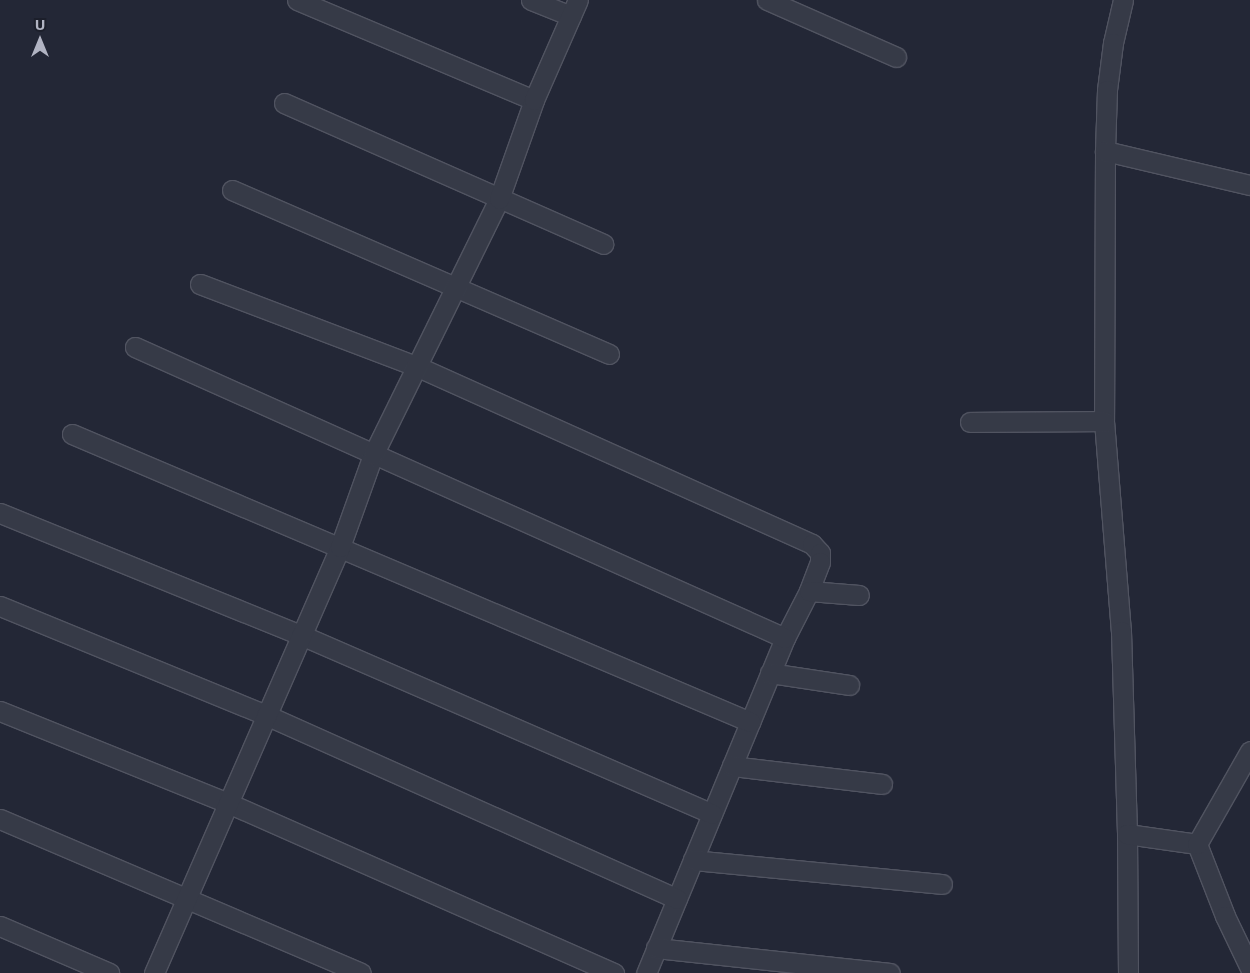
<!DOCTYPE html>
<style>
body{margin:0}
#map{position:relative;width:1250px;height:973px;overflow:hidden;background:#232736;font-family:Commissioner,sans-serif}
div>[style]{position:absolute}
.roads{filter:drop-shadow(1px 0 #515461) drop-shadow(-1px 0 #515461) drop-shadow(0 1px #515461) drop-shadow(0 -1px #515461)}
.minor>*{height:19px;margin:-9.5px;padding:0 9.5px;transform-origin:9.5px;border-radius:9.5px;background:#363a47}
span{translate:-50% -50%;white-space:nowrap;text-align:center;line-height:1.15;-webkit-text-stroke:5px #1c1f2b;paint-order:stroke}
.north{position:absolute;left:15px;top:15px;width:50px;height:50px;-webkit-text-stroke:4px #1c1f2b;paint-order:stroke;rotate:0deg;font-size:14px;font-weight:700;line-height:20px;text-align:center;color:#b1b4c3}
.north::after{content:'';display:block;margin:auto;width:18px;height:22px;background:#b1b4c3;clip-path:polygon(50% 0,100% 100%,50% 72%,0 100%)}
</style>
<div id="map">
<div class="roads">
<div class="minor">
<div style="left:297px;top:0;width:257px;rotate:22.9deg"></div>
<div style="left:531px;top:0;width:43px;rotate:21.8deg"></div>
<div style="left:767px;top:0;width:141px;rotate:23.8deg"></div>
<div style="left:1123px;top:0;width:44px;rotate:103.1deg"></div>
<div style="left:1113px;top:43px;width:47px;rotate:97.3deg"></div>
<div style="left:1107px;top:90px;width:61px;rotate:91.9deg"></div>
<div style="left:1105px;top:151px;width:270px;rotate:90.2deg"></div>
<div style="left:1104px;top:421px;width:211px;rotate:85.4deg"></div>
<div style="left:1121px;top:631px;width:203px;rotate:88.3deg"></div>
<div style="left:1127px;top:834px;width:139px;rotate:89.6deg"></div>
<div style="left:284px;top:103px;width:349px;rotate:23.8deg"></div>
<div style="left:1105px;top:151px;width:149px;rotate:13.2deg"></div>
<div style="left:232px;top:190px;width:411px;rotate:23.5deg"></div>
<div style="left:200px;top:284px;width:231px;rotate:20.8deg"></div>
<div style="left:416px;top:366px;width:434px;rotate:24.2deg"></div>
<div style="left:812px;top:544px;width:12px;rotate:48deg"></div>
<div style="left:820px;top:553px;width:9px;rotate:90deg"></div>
<div style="left:820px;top:562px;width:31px;rotate:111deg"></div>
<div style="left:809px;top:591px;width:53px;rotate:117.1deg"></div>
<div style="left:785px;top:638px;width:363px;rotate:112.5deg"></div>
<div style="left:135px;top:347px;width:712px;rotate:24.12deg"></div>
<div style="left:970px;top:422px;width:134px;rotate:-0.4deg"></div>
<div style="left:72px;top:434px;width:737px;rotate:23.01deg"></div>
<div style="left:0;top:513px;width:325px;rotate:22.1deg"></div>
<div style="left:301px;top:635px;width:448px;rotate:23.5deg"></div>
<div style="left:809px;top:591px;width:50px;rotate:4.6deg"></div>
<div style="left:0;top:606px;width:287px;rotate:22.3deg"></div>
<div style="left:266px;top:715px;width:450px;rotate:24.1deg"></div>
<div style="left:770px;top:673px;width:80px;rotate:8.6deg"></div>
<div style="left:0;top:711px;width:246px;rotate:22deg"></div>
<div style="left:228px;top:803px;width:422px;rotate:23.8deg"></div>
<div style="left:732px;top:766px;width:151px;rotate:6.8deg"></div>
<div style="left:0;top:819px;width:392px;rotate:23.1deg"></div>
<div style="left:1127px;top:834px;width:71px;rotate:8.1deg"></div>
<div style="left:1197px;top:844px;width:77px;rotate:68.7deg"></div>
<div style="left:1225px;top:916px;width:58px;rotate:64.3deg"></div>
<div style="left:1197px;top:844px;width:107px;rotate:-60.3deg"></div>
<div style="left:693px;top:860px;width:250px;rotate:5.5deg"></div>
<div style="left:0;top:926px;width:119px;rotate:23.3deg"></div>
<div style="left:656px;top:948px;width:235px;rotate:6.1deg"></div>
<div style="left:154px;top:973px;width:465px;rotate:-66.4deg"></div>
<div style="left:340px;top:547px;width:98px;rotate:-70.3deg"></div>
<div style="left:373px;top:455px;width:285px;rotate:-63.8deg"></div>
<div style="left:499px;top:199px;width:105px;rotate:-70.5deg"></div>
<div style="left:534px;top:100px;width:109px;rotate:-66.3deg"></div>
</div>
</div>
<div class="north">U</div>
</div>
